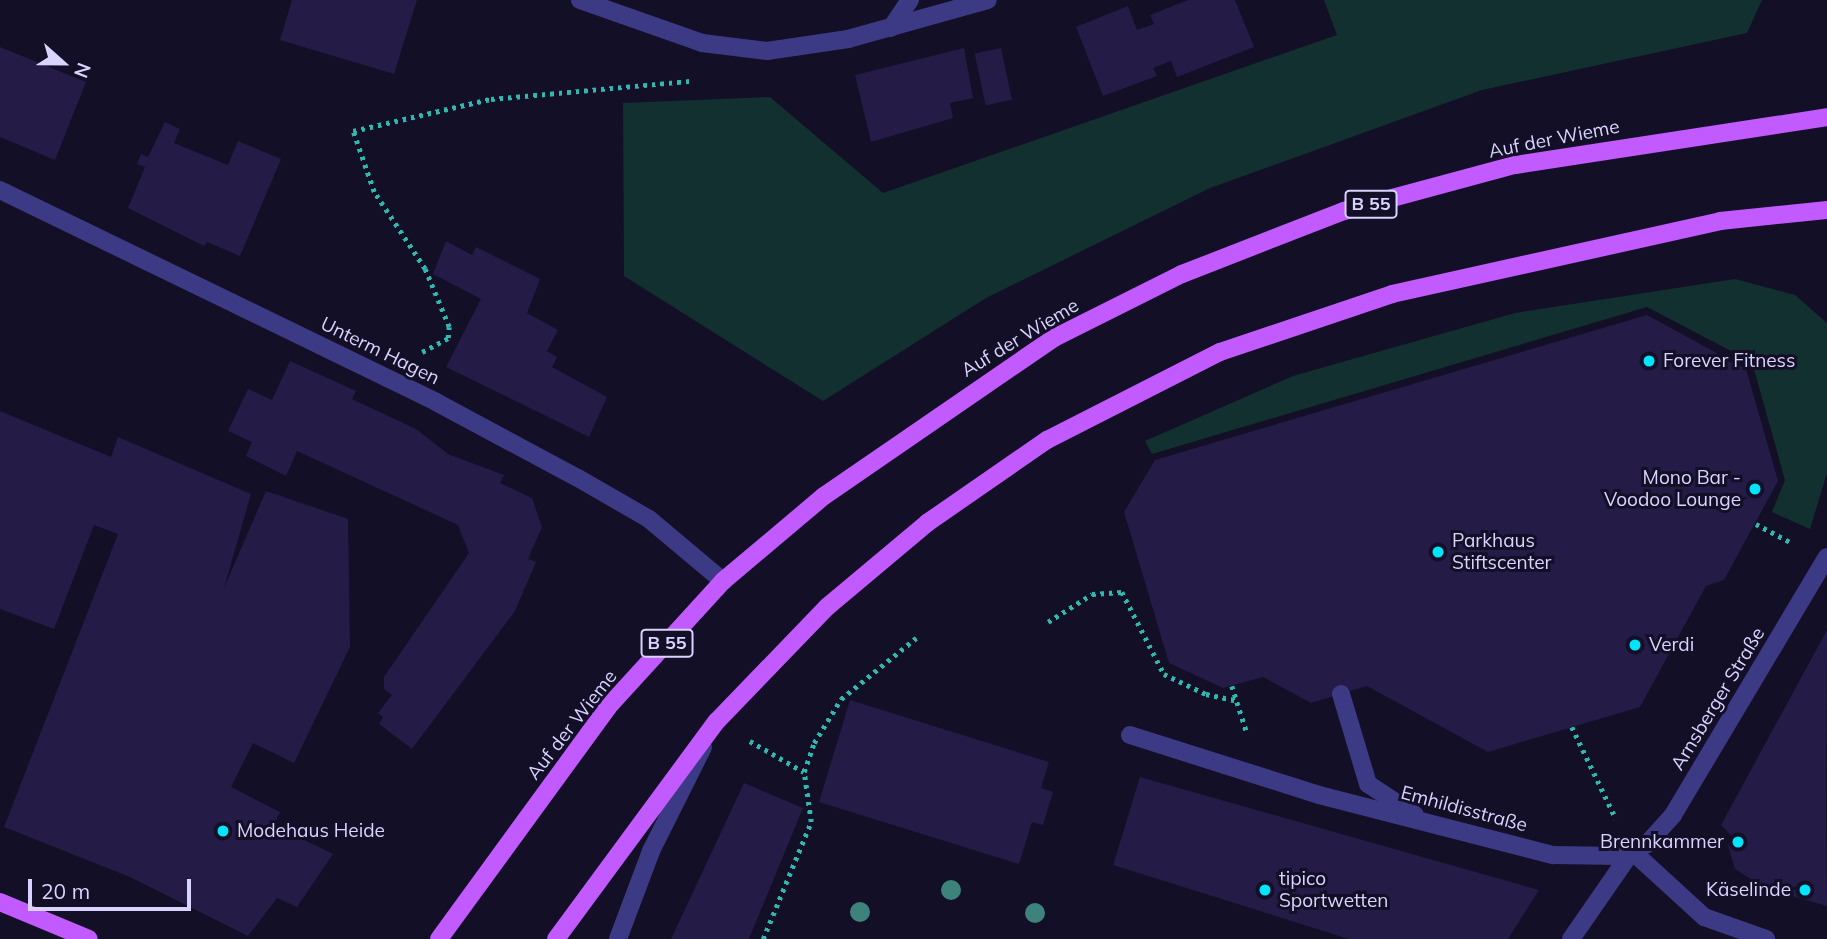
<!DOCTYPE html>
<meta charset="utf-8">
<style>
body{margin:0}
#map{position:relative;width:1827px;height:939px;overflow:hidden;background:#130f26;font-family:Mulish,sans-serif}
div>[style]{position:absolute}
.green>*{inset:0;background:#12302f}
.building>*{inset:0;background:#241b47;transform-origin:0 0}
.path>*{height:4.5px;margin-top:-2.25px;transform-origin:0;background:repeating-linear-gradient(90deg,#2fb8b0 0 3.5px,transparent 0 8.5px)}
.lane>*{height:18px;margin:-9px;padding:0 9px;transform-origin:9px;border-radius:9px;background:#3d3a85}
.street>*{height:18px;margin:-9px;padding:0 9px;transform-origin:9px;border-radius:9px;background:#3d3a85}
.primary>*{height:18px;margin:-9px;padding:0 9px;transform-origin:9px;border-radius:9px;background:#c25bff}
.trees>*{width:20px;height:20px;margin:-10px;border-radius:50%;background:#3d827b}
.dots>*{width:19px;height:19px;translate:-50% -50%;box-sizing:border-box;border:4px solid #130f26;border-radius:50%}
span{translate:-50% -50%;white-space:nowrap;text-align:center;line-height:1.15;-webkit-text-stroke:6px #130f26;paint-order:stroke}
.shield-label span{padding:2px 5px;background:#130f26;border:2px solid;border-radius:5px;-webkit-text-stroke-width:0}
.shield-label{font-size:18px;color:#d9d4ff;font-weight:700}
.street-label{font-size:19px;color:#d9d4ff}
.poi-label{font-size:19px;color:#d9d4ff}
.left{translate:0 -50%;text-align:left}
.right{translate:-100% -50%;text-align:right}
.north{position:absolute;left:28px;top:28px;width:70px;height:70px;-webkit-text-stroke:5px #130f26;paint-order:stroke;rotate:111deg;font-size:19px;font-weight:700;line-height:28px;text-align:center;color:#d9d4ff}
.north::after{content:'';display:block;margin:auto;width:24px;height:32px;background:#d9d4ff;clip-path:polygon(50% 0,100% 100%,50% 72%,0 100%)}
.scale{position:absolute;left:28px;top:879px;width:163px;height:32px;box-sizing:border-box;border:4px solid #d9d4ff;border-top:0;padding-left:9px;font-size:21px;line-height:24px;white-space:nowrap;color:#d9d4ff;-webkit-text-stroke:5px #130f26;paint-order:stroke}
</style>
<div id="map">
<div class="green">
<div style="clip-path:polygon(1324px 0,1762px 0,1747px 33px,1482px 90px,1210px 188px,986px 298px,823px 401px,624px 276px,623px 103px,770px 97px,883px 193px,1337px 35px)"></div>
<div style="clip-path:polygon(1735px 279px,1795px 295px,1827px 323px,1827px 473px,1810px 529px,1772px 512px,1785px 480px,1752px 362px,1647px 307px,1152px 454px,1145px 441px,1293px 376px,1515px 313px)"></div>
</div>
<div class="building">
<div style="clip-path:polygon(292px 0,417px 0,394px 74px,280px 40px)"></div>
<div style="clip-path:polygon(1188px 0,1235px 0,1254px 47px,1177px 77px,1171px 61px,1153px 68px,1157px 76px,1103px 96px,1076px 27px,1128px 6px,1137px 30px,1154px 24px,1150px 15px)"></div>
<div style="clip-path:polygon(0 47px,86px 82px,55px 160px,0 137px)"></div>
<div style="clip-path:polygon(964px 48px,973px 98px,950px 103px,953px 118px,871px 142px,855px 75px)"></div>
<div style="left:1001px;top:48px;width:53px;height:27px;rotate:78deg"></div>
<div style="clip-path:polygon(165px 122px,180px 129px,174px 143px,228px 165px,238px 141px,281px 159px,240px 256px,207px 242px,204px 246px,128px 208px,145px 167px,137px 164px,141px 154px,148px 157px)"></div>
<div style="clip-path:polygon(446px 241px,472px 255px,476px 247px,540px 279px,527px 313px,558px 330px,547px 351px,557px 357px,552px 367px,607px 397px,589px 437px,446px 367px,481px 299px,433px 274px)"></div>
<div style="clip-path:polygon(1647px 315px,1746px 369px,1778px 481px,1724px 580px,1706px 586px,1640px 707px,1488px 752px,1367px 686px,1311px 703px,1263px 677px,1223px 688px,1169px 663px,1124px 512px,1155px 460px)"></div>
<div style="clip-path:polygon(290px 361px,356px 391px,352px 399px,416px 429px,448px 454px,504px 475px,500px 483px,532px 498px,542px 527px,528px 559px,536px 562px,515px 611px,412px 749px,379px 724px,383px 717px,378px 713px,392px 695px,384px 689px,384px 677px,469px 553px,458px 525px,297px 451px,286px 476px,246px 456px,252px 442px,228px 431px,248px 389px,272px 400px)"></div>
<div style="clip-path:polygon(0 411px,111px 457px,118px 437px,251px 494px,224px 588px,266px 491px,348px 519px,350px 647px,294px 763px,253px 743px,231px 787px,280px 812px,274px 825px,333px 854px,297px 907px,277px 898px,248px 936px,130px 877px,4px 827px,118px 534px,94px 525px,54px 629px,0 609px)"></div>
<div style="clip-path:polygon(1827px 630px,1826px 816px,1827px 906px,1766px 889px,1735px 869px,1728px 845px,1732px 836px,1721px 825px)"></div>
<div style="clip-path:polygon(850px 700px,1049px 762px,1041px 788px,1053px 792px,1043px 825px,1032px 822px,1019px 864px,819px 802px)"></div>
<div style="clip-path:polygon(1140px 777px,1253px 809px,1539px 890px,1508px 939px,1349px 939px,1113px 865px)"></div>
<div style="clip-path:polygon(744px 783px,803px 808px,749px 939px,671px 939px)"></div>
</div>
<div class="path">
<div style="left:422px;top:352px;width:30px;rotate:-28deg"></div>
<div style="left:448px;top:338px;width:11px;rotate:-85deg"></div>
<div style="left:449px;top:327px;width:63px;rotate:-112.5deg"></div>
<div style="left:425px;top:269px;width:92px;rotate:-123.5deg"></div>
<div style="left:374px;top:192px;width:65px;rotate:-109deg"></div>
<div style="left:353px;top:131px;width:142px;rotate:-13.1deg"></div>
<div style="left:491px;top:99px;width:200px;rotate:-5.2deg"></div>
<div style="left:1756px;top:524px;width:41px;rotate:27.8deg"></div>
<div style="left:1048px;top:622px;width:52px;rotate:-32.5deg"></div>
<div style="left:1092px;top:594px;width:30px;rotate:-4deg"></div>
<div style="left:1122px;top:592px;width:92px;rotate:62.9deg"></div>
<div style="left:1164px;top:674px;width:47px;rotate:25.5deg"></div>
<div style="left:1206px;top:694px;width:30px;rotate:12deg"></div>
<div style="left:1232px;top:686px;width:49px;rotate:72.3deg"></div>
<div style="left:1572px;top:727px;width:102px;rotate:64.4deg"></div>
<div style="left:750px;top:741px;width:62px;rotate:29.9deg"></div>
<div style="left:763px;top:939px;width:126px;rotate:-67.7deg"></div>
<div style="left:811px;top:822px;width:50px;rotate:-98deg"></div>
<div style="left:804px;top:772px;width:31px;rotate:-71deg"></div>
<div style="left:814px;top:743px;width:52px;rotate:-58.5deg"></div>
<div style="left:841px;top:699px;width:97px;rotate:-39.1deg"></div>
</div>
<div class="lane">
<div style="left:1341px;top:694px;width:94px;rotate:73.3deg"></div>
<div style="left:1368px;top:784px;width:56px;rotate:33.4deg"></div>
<div style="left:618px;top:939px;width:94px;rotate:-69.4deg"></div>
<div style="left:651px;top:851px;width:116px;rotate:-63.4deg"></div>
</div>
<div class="street">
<div style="left:580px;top:0;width:129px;rotate:19.4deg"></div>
<div style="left:702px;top:43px;width:65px;rotate:7deg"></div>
<div style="left:767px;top:51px;width:82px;rotate:-8.4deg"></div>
<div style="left:848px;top:39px;width:145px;rotate:-15.6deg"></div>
<div style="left:891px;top:28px;width:34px;rotate:-56deg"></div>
<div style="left:0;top:190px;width:485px;rotate:25.9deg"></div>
<div style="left:436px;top:402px;width:161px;rotate:28.2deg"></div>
<div style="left:578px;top:478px;width:82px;rotate:30deg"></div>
<div style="left:649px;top:519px;width:97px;rotate:40deg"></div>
<div style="left:1130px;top:735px;width:198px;rotate:17.6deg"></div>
<div style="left:1319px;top:795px;width:242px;rotate:14.4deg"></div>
<div style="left:1553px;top:855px;width:67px;rotate:0.9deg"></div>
<div style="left:1620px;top:856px;width:30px;rotate:-24deg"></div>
<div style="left:1647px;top:844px;width:39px;rotate:-48deg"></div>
<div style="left:1673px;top:815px;width:300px;rotate:-59.2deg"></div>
<div style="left:1632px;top:851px;width:98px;rotate:42.5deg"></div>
<div style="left:1704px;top:917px;width:66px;rotate:19.5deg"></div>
<div style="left:1571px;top:939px;width:107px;rotate:-55.3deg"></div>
</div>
<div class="primary">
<div style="left:0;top:902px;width:96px;rotate:22.6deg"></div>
<div style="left:439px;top:939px;width:287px;rotate:-53.9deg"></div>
<div style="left:608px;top:707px;width:171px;rotate:-47.6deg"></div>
<div style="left:723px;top:581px;width:132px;rotate:-40.1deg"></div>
<div style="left:824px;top:496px;width:279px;rotate:-34.5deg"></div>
<div style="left:1054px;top:338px;width:143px;rotate:-26.6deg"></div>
<div style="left:1182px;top:274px;width:174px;rotate:-21.3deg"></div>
<div style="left:1344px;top:211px;width:177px;rotate:-15.1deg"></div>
<div style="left:1515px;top:165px;width:316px;rotate:-8.7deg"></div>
<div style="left:556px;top:939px;width:271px;rotate:-53.6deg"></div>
<div style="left:717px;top:721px;width:158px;rotate:-46deg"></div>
<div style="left:827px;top:607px;width:131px;rotate:-40deg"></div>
<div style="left:927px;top:523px;width:146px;rotate:-34.7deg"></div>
<div style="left:1047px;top:440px;width:194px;rotate:-27deg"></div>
<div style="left:1220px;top:352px;width:182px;rotate:-18.6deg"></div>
<div style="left:1392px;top:294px;width:336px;rotate:-12.5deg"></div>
<div style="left:1720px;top:221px;width:108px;rotate:-5.9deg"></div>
</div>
<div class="trees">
<div style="left:951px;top:890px"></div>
<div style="left:860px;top:912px"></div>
<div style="left:1035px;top:913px"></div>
</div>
<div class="dots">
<div style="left:1649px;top:361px;background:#00e5ff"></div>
<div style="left:1755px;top:489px;background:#00e5ff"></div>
<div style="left:1438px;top:552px;background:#00e5ff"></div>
<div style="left:1635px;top:645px;background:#00e5ff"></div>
<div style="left:223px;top:831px;background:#00e5ff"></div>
<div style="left:1738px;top:842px;background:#00e5ff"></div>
<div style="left:1265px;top:890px;background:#00e5ff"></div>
<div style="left:1805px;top:890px;background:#00e5ff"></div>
</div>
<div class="shield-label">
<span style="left:1371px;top:204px">B 55</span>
<span style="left:667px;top:643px">B 55</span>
</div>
<div class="street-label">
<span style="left:1554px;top:139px;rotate:-11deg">Auf der Wieme</span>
<span style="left:1020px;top:338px;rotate:-31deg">Auf der Wieme</span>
<span style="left:380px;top:351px;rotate:26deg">Unterm Hagen</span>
<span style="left:1718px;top:699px;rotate:-59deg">Arnsberger Straße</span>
<span style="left:572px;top:725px;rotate:-52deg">Auf der Wieme</span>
<span style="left:1464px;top:809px;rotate:15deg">Emhildisstraße</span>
</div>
<div class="poi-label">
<span class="left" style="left:1663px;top:361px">Forever Fitness</span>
<span class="right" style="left:1741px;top:489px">Mono Bar -<br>Voodoo Lounge</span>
<span class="left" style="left:1452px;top:552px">Parkhaus<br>Stiftscenter</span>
<span class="left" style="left:1649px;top:645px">Verdi</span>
<span class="left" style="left:237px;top:831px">Modehaus Heide</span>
<span class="right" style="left:1724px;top:842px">Brennkammer</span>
<span class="left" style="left:1279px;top:890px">tipico<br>Sportwetten</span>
<span class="right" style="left:1791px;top:890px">Käselinde</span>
</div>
<div class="north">N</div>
<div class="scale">20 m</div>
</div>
